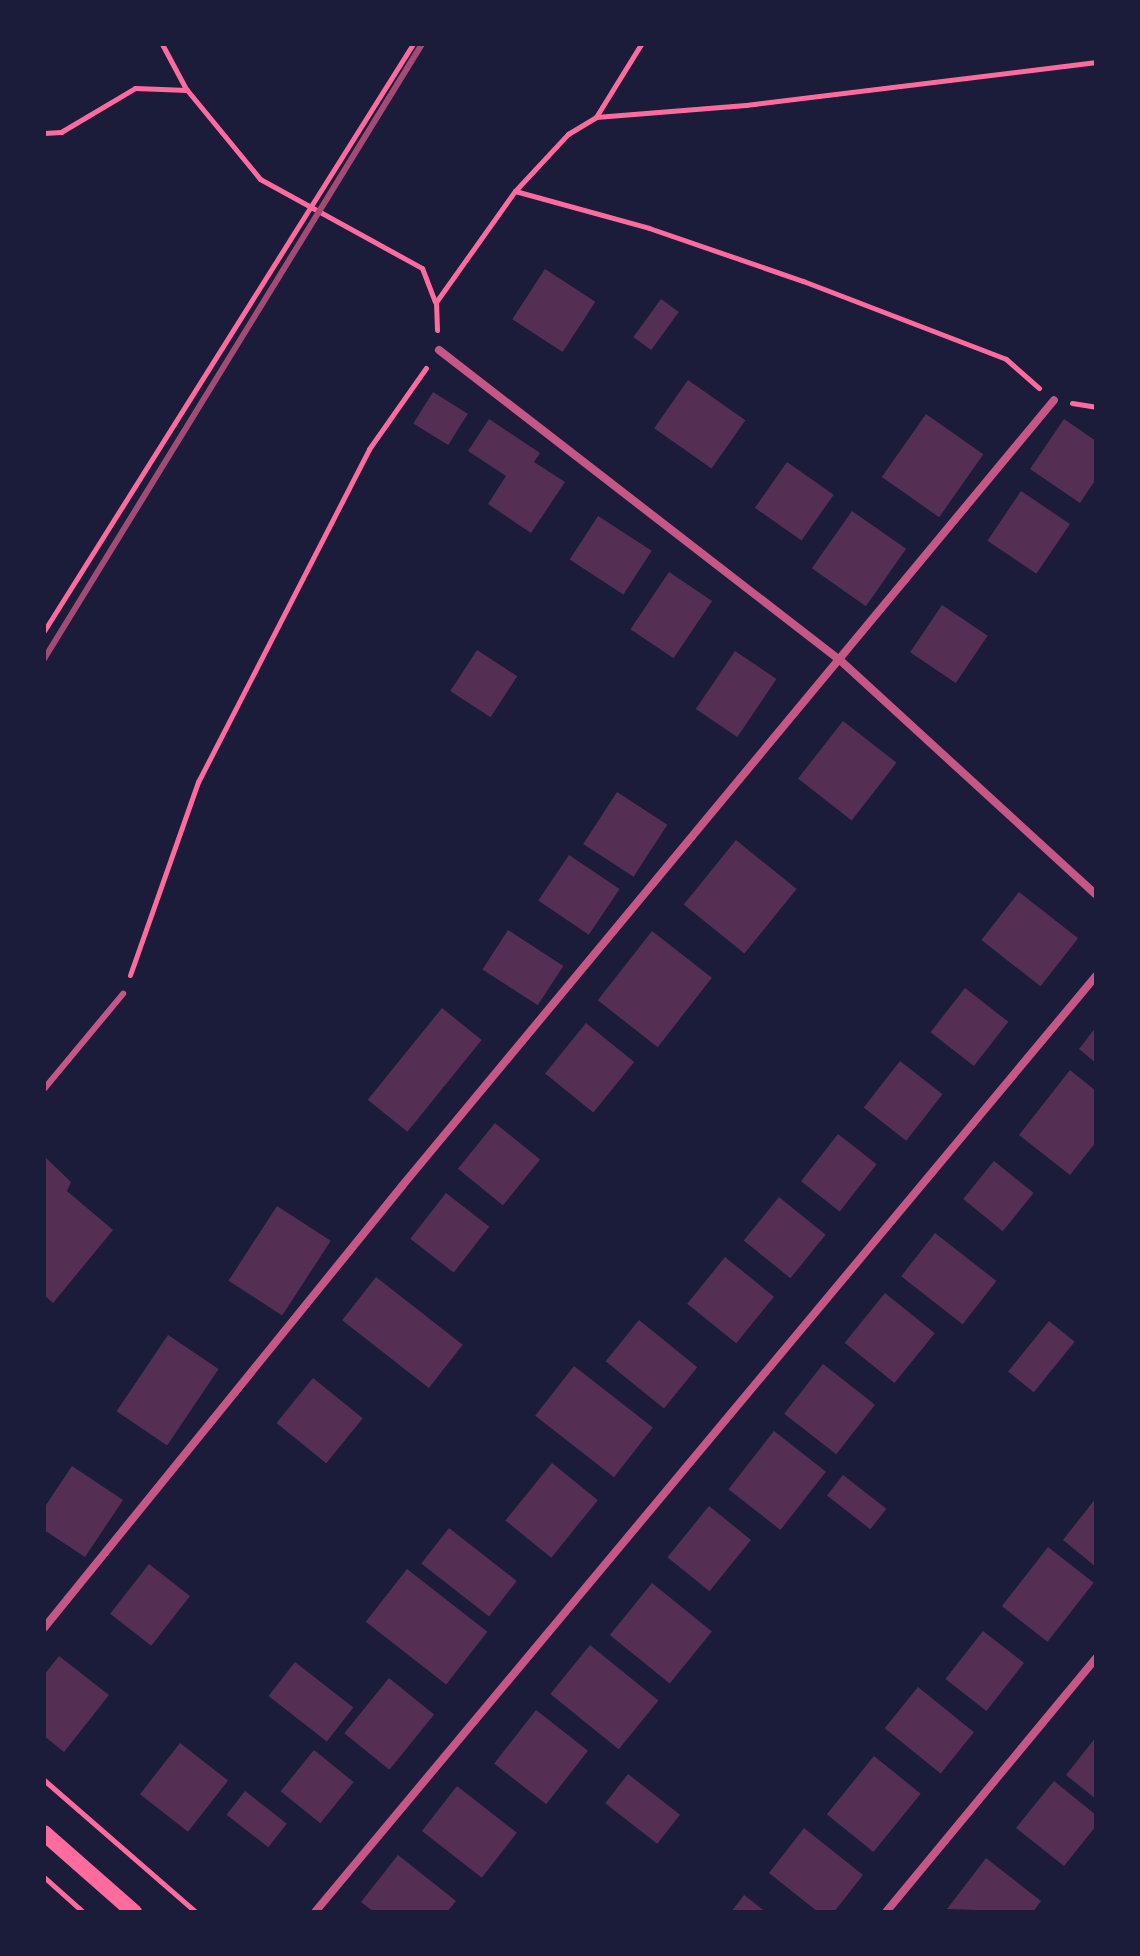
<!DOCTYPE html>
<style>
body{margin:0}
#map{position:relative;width:1140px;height:1956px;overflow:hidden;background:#1b1b3a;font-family:"Fira Sans Condensed",sans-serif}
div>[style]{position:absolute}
.building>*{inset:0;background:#542f53;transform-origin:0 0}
.path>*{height:5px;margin:-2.5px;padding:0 2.5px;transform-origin:2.5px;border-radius:2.5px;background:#ff6b9d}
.service>*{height:6px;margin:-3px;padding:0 3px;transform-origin:3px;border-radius:3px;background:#c65784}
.minor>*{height:8px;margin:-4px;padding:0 4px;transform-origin:4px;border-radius:4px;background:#c65784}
.secondary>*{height:16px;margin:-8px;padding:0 8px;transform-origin:8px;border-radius:8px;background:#ff6b9d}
.rail>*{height:6px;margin:-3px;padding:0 3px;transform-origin:3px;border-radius:3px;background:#a44b75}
span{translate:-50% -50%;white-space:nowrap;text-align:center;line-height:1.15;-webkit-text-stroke:7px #1b1b3a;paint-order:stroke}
.frame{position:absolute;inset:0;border:46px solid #1b1b3a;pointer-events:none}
</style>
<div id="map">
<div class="building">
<div style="left:545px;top:269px;width:60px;height:60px;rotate:33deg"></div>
<div style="left:661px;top:299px;width:22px;height:47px;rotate:36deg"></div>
<div style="left:688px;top:380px;width:70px;height:59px;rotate:35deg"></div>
<div style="left:433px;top:392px;width:41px;height:37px;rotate:32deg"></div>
<div style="left:926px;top:414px;width:70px;height:77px;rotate:35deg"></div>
<div style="clip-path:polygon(489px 419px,540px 453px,534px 462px,565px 482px,531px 533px,488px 504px,506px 476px,468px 451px)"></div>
<div style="clip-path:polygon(1064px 419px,1096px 441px,1096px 479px,1080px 503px,1030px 469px)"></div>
<div style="left:787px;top:462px;width:57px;height:56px;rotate:35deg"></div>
<div style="left:1021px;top:491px;width:59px;height:60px;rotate:34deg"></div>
<div style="left:852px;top:511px;width:66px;height:70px;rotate:35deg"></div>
<div style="left:598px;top:516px;width:64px;height:52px;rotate:33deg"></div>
<div style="left:669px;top:572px;width:52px;height:69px;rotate:34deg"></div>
<div style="left:942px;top:605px;width:55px;height:57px;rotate:34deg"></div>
<div style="left:477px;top:650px;width:48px;height:49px;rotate:33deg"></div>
<div style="left:735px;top:651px;width:50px;height:70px;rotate:34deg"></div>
<div style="left:843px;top:721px;width:68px;height:73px;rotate:38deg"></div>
<div style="left:617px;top:792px;width:60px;height:62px;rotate:33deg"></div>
<div style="left:736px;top:840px;width:78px;height:83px;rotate:39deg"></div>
<div style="left:569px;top:855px;width:61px;height:55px;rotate:34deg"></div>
<div style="left:1019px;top:892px;width:75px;height:61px;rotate:38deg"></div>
<div style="left:508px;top:930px;width:66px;height:47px;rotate:33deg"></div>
<div style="left:652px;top:931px;width:76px;height:88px;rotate:38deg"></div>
<div style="left:965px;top:988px;width:55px;height:56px;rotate:38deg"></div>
<div style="left:442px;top:1008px;width:51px;height:118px;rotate:39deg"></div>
<div style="left:586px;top:1023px;width:62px;height:65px;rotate:39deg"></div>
<div style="clip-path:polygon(1096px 1027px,1096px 1063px,1079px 1049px)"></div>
<div style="left:900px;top:1061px;width:54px;height:59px;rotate:38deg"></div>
<div style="clip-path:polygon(1070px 1070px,1096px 1091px,1096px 1142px,1070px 1175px,1019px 1135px)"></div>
<div style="left:495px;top:1123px;width:58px;height:59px;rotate:39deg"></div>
<div style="left:838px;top:1134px;width:49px;height:60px;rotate:38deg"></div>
<div style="clip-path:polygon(44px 1156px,71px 1182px,67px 1191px,113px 1230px,53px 1303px,44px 1295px)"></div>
<div style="left:994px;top:1161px;width:51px;height:49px;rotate:39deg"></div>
<div style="left:446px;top:1193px;width:55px;height:58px;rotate:38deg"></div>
<div style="left:779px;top:1197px;width:60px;height:56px;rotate:39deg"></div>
<div style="left:277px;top:1206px;width:64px;height:89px;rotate:33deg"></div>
<div style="left:935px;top:1233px;width:78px;height:55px;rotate:38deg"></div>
<div style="left:725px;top:1257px;width:63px;height:60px;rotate:39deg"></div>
<div style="left:376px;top:1277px;width:110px;height:55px;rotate:38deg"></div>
<div style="left:885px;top:1293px;width:64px;height:64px;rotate:39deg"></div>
<div style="left:639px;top:1320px;width:75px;height:53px;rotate:39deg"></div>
<div style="left:1049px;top:1321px;width:33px;height:65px;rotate:39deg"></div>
<div style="left:168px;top:1335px;width:61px;height:92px;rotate:34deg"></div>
<div style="left:823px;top:1364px;width:66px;height:63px;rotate:38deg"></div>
<div style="left:574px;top:1366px;width:100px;height:63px;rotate:38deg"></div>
<div style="left:313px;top:1378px;width:64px;height:58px;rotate:39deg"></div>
<div style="left:774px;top:1431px;width:66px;height:74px;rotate:38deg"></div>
<div style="left:552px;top:1463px;width:59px;height:74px;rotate:39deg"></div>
<div style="clip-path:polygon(72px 1466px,123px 1500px,85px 1557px,44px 1530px,44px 1508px)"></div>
<div style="left:843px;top:1475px;width:55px;height:26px;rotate:38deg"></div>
<div style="clip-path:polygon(1096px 1498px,1096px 1567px,1063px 1540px)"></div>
<div style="left:709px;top:1506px;width:54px;height:66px;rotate:39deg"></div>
<div style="left:449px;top:1528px;width:86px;height:45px;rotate:38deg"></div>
<div style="left:1048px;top:1547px;width:58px;height:75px;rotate:38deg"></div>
<div style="left:149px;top:1564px;width:52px;height:63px;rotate:38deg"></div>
<div style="left:407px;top:1569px;width:102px;height:67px;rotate:38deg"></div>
<div style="left:652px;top:1583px;width:77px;height:67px;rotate:39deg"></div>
<div style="left:983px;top:1631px;width:52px;height:61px;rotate:38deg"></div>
<div style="left:590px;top:1645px;width:88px;height:63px;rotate:39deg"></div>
<div style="clip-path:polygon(59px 1656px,109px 1695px,64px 1752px,44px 1736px,44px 1675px)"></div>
<div style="left:295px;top:1662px;width:74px;height:43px;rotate:38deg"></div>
<div style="left:389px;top:1678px;width:58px;height:71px;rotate:39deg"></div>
<div style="left:918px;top:1687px;width:72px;height:53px;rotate:39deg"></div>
<div style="left:536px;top:1710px;width:66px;height:68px;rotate:38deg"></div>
<div style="clip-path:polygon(1096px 1737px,1096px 1799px,1066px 1775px)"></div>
<div style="left:180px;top:1743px;width:61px;height:65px;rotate:38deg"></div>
<div style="left:314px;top:1750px;width:51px;height:53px;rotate:39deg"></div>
<div style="left:874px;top:1756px;width:60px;height:75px;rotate:39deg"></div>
<div style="left:628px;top:1774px;width:66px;height:37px;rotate:38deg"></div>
<div style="clip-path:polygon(1054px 1781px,1096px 1815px,1096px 1826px,1064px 1866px,1016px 1828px)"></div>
<div style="left:457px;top:1786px;width:76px;height:57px;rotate:38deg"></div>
<div style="left:245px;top:1791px;width:53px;height:30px;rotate:38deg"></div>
<div style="clip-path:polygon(804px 1828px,863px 1875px,834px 1912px,818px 1912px,769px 1873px)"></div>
<div style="clip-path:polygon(398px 1855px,456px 1901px,447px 1912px,374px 1912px,361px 1902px)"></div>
<div style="clip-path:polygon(986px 1858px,1041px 1901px,1033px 1912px,947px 1909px)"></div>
<div style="clip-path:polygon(744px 1895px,766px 1912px,731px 1912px)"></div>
</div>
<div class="path">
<div style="left:162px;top:44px;width:51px;rotate:61.9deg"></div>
<div style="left:596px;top:117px;width:150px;rotate:-4.6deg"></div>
<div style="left:746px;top:105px;width:353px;rotate:-7deg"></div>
<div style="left:44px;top:133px;width:17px;rotate:-3deg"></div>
<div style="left:61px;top:132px;width:86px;rotate:-30.7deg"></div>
<div style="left:135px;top:88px;width:52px;rotate:2.2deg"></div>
<div style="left:187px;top:90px;width:115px;rotate:50.6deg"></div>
<div style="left:260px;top:179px;width:185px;rotate:28.8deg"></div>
<div style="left:422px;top:268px;width:36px;rotate:69deg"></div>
<div style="left:515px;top:191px;width:139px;rotate:15.4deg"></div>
<div style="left:649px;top:228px;width:163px;rotate:19deg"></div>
<div style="left:803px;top:281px;width:217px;rotate:21deg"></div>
<div style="left:1006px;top:359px;width:44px;rotate:41.3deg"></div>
<div style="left:437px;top:330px;width:28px;rotate:-92deg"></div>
<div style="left:436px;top:302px;width:136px;rotate:-54.6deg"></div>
<div style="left:515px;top:191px;width:78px;rotate:-47.1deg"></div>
<div style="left:568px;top:134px;width:33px;rotate:-31deg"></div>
<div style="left:596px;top:117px;width:86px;rotate:-58.3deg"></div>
<div style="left:1072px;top:403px;width:24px;rotate:9deg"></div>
<div style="left:44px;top:631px;width:693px;rotate:-57.85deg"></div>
<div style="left:130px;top:975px;width:205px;rotate:-70.6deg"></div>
<div style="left:198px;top:782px;width:374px;rotate:-62.8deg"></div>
<div style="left:369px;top:449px;width:99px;rotate:-54.9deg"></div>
<div style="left:44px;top:1780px;width:201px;rotate:41deg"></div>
<div style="left:44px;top:1877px;width:52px;rotate:41.9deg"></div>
</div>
<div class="service">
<div style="left:44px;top:1089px;width:124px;rotate:-50.3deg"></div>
</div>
<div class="minor">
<div style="left:439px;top:350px;width:508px;rotate:37.73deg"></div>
<div style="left:841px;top:661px;width:346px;rotate:42.5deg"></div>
<div style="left:44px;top:1628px;width:569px;rotate:-50.99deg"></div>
<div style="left:402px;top:1186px;width:1021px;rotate:-50.32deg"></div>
<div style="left:315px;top:1912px;width:1219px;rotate:-50.16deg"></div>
<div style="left:886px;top:1912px;width:330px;rotate:-50.4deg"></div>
</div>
<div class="secondary">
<div style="left:44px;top:1833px;width:120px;rotate:41.3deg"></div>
</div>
<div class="rail">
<div style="left:44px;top:659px;width:722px;rotate:-58.42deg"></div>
</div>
<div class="frame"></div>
</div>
